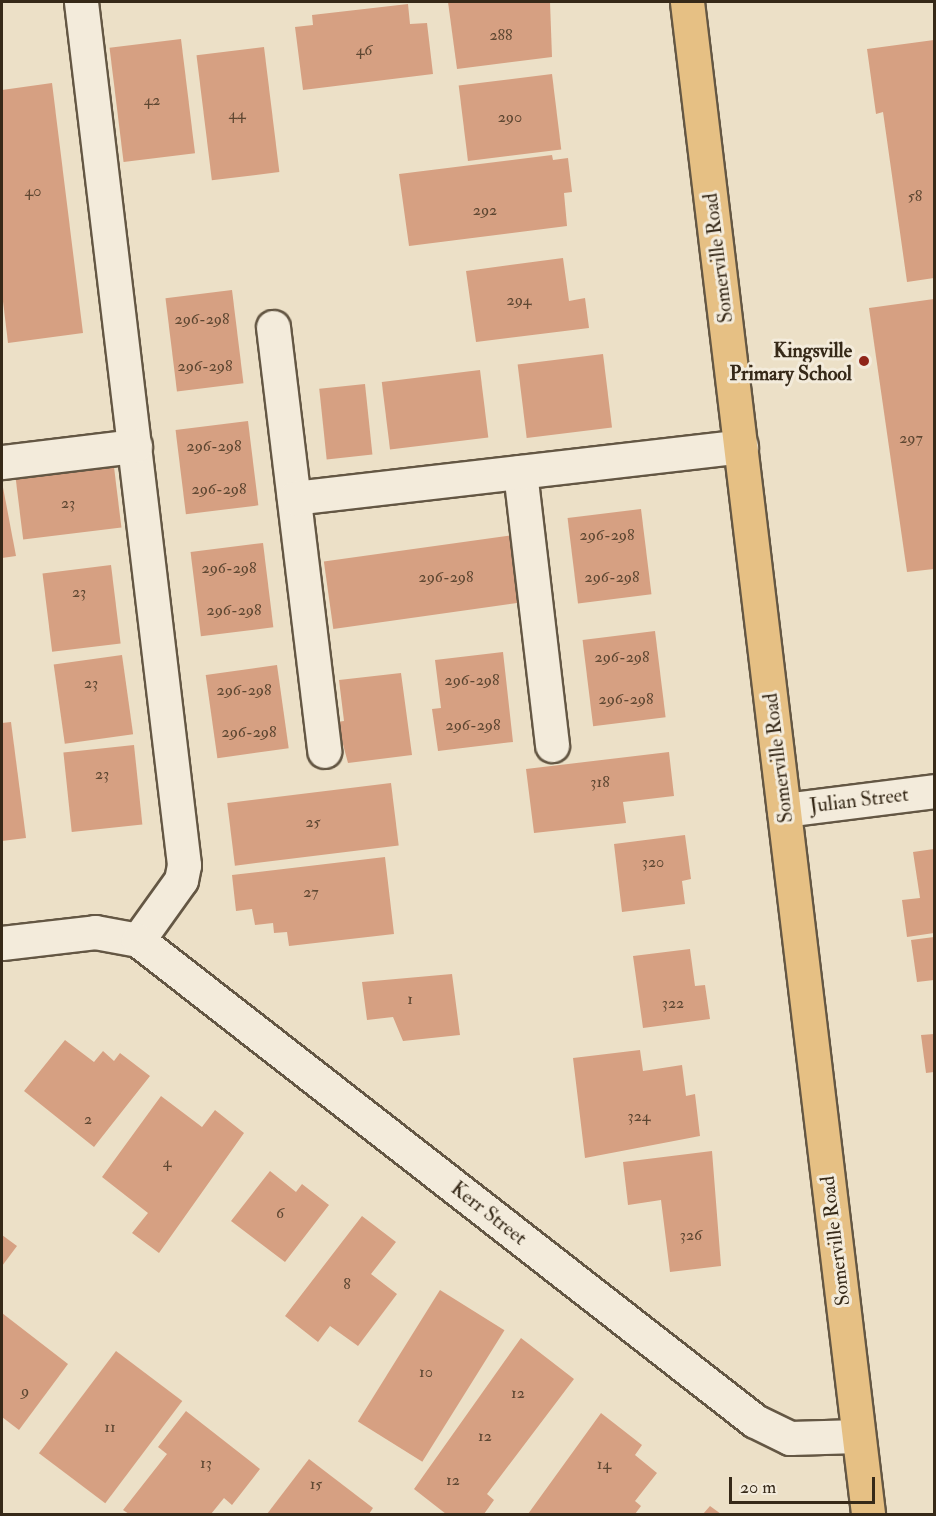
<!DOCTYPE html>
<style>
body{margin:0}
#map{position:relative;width:936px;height:1516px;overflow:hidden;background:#ece0c7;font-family:"IM FELL Double Pica",serif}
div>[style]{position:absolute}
.building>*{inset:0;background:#d6a082;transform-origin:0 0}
.roads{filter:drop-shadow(2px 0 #645744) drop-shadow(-2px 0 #645744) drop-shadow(0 2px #645744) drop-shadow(0 -2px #645744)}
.minor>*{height:33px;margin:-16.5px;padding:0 16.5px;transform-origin:16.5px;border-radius:16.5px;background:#f3ebdb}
.major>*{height:33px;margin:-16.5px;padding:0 16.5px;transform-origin:16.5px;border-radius:16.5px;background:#e6c084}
.dots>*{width:16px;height:16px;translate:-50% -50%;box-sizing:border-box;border:3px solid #f3ebdb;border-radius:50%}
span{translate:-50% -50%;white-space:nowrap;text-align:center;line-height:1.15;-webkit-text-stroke:6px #f3ebdb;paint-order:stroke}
.number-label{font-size:16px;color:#5e4732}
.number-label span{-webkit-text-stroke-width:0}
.street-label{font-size:20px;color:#362918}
.poi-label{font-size:20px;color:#362918;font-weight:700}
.right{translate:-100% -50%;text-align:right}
.frame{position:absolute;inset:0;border:3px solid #362918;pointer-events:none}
.scale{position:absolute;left:729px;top:1477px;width:146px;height:27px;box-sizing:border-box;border:3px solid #362918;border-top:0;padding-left:8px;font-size:18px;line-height:21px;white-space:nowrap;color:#362918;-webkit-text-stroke:4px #f3ebdb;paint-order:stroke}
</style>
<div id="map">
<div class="building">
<div style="clip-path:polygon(448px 2px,550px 2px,552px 57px,457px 69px)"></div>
<div style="clip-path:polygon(408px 4px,410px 24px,427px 23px,433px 74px,303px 90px,295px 27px,313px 25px,312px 15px)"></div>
<div style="left:181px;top:39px;width:115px;height:72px;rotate:83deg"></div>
<div style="clip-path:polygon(934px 40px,934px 278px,907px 282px,883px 112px,876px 114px,867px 49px)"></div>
<div style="left:264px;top:47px;width:126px;height:68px;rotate:83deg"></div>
<div style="left:552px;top:74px;width:76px;height:94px;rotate:83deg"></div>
<div style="clip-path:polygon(52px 83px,83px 333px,8px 343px,2px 293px,2px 90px)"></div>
<div style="clip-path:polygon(552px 155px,553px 160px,568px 158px,572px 192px,564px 193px,567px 226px,409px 246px,399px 174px)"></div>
<div style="clip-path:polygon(563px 258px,569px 301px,585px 298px,589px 328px,476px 342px,466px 271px)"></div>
<div style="left:232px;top:290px;width:94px;height:67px;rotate:83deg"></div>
<div style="clip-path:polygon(934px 299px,934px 569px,907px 572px,869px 308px)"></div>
<div style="left:603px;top:354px;width:74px;height:86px;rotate:83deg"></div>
<div style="left:480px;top:370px;width:68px;height:99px;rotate:83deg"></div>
<div style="left:365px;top:384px;width:71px;height:46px;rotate:84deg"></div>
<div style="left:248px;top:421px;width:85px;height:73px;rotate:83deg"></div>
<div style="left:114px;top:467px;width:61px;height:99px;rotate:83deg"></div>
<div style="clip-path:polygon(2px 482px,16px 556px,2px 558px)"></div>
<div style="left:641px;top:509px;width:86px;height:74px;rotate:83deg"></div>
<div style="left:513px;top:535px;width:68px;height:191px;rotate:82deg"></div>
<div style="left:263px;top:543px;width:85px;height:73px;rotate:83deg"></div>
<div style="left:111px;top:565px;width:79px;height:69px;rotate:83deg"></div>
<div style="left:655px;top:631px;width:87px;height:73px;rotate:83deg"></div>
<div style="clip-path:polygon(503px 652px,513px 742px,438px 751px,432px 709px,441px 708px,435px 660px)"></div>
<div style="left:122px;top:655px;width:80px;height:69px;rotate:82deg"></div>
<div style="left:277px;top:665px;width:84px;height:72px;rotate:82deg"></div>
<div style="clip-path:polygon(401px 673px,412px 755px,348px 763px,337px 722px,344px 721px,339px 680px)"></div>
<div style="clip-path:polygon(11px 722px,26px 838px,2px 841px,2px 723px)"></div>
<div style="left:134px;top:745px;width:80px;height:71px;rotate:84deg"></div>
<div style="clip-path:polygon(669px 752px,674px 796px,623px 802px,626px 823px,534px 833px,526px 769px)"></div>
<div style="left:391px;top:783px;width:63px;height:165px;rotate:83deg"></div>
<div style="clip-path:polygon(685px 835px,691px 879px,682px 881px,685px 904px,622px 912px,614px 844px)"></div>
<div style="clip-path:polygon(934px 849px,934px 933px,907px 937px,902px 900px,920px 898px,913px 852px)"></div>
<div style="clip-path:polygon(385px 857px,394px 934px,289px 946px,287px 932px,274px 933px,273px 923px,255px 925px,252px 909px,236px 911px,232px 875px)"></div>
<div style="clip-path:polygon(934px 937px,934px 980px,917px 982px,911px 940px)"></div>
<div style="clip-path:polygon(690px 949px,695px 986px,705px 985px,710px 1019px,643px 1028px,633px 956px)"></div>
<div style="clip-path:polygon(452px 974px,460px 1035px,403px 1041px,393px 1017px,367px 1020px,362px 982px)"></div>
<div style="clip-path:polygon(934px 1034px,934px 1072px,926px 1073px,921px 1035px)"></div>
<div style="clip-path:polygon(65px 1040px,94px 1062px,103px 1051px,114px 1061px,120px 1053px,150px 1076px,94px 1147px,24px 1091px)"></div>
<div style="clip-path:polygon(640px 1050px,643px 1071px,682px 1065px,686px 1096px,695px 1094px,700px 1136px,585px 1158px,573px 1058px)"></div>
<div style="clip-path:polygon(161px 1096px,202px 1127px,215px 1110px,244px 1133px,159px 1253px,132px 1233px,148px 1213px,102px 1177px)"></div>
<div style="clip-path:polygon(712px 1151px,721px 1266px,670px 1272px,661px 1200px,628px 1205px,623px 1162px)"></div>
<div style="clip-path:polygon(270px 1171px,296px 1192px,302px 1184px,329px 1205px,285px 1262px,231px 1221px)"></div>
<div style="clip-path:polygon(362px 1216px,396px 1242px,371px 1274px,397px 1294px,358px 1346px,330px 1326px,318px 1342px,285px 1316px)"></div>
<div style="clip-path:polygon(2px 1235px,17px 1246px,2px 1266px)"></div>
<div style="left:440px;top:1290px;width:76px;height:155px;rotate:32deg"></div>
<div style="clip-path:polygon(2px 1313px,68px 1364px,19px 1430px,2px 1417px)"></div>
<div style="clip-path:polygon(521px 1338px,574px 1379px,487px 1494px,494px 1500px,484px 1514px,446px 1514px,414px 1489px)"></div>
<div style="left:116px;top:1351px;width:83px;height:128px;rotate:37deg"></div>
<div style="clip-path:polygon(186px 1411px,260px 1469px,232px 1505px,224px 1498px,211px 1514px,129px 1514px,123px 1510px,167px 1454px,158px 1447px)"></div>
<div style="clip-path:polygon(601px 1413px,642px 1445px,635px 1455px,657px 1473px,635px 1501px,641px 1506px,635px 1514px,528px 1514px)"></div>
<div style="clip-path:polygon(309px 1459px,373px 1508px,369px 1514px,267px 1514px)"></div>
<div style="clip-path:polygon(710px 1506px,721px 1514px,703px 1514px)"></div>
</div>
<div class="roads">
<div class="minor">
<div style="left:81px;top:2px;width:869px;rotate:83.19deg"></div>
<div style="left:184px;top:865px;width:15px;rotate:101deg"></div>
<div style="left:181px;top:880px;width:74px;rotate:125.6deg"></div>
<div style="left:273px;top:327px;width:427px;rotate:83.1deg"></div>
<div style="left:2px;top:462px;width:134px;rotate:-6.9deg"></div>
<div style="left:520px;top:472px;width:275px;rotate:83.3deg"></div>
<div style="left:294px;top:498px;width:450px;rotate:-6.6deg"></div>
<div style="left:784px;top:810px;width:151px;rotate:-7.2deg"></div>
<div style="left:2px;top:943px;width:94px;rotate:-6.7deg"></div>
<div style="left:95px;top:932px;width:44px;rotate:10.5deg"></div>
<div style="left:138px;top:940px;width:782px;rotate:37.94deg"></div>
<div style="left:755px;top:1421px;width:39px;rotate:26deg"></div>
<div style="left:790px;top:1438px;width:68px;rotate:-1.7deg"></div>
</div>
<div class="major">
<div style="left:687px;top:2px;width:1523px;rotate:83.17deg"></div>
</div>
</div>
<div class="dots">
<div style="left:864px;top:361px;background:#8f2418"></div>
</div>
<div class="number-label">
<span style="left:501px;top:35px">288</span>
<span style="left:364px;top:50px">46</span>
<span style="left:152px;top:100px">42</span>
<span style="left:237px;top:114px">44</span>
<span style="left:510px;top:117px">290</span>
<span style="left:33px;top:191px">40</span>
<span style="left:915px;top:196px">58</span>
<span style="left:485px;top:210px">292</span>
<span style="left:519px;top:300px">294</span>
<span style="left:202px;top:319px">296-298</span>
<span style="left:205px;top:366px">296-298</span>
<span style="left:911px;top:438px">297</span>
<span style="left:214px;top:446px">296-298</span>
<span style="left:219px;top:489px">296-298</span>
<span style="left:68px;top:503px">23</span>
<span style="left:607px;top:535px">296-298</span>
<span style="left:229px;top:568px">296-298</span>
<span style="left:446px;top:577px">296-298</span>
<span style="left:612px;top:577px">296-298</span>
<span style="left:79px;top:592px">23</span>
<span style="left:234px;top:610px">296-298</span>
<span style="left:622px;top:657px">296-298</span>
<span style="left:472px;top:680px">296-298</span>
<span style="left:91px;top:683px">23</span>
<span style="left:244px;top:690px">296-298</span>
<span style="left:626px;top:699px">296-298</span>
<span style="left:473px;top:725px">296-298</span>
<span style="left:249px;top:732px">296-298</span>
<span style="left:102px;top:774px">23</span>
<span style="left:600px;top:782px">318</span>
<span style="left:313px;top:822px">25</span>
<span style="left:653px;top:862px">320</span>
<span style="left:311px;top:892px">27</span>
<span style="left:410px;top:999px">1</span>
<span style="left:673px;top:1003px">322</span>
<span style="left:639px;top:1116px">324</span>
<span style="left:88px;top:1119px">2</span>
<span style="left:167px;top:1162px">4</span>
<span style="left:280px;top:1213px">6</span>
<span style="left:691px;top:1235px">326</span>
<span style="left:347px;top:1284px">8</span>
<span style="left:426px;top:1372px">10</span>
<span style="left:25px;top:1391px">9</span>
<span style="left:518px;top:1393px">12</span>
<span style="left:110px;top:1427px">11</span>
<span style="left:485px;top:1436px">12</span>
<span style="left:206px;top:1463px">13</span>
<span style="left:604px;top:1464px">14</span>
<span style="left:453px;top:1480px">12</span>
<span style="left:316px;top:1484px">15</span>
</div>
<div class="street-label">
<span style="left:718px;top:258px;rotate:-97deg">Somerville Road</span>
<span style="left:778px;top:758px;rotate:-97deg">Somerville Road</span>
<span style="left:859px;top:800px;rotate:-7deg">Julian Street</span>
<span style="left:489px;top:1213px;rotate:38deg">Kerr Street</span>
<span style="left:835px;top:1241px;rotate:-97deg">Somerville Road</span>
</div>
<div class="poi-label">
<span class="right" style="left:852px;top:362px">Kingsville<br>Primary School</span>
</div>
<div class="frame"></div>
<div class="scale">20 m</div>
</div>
